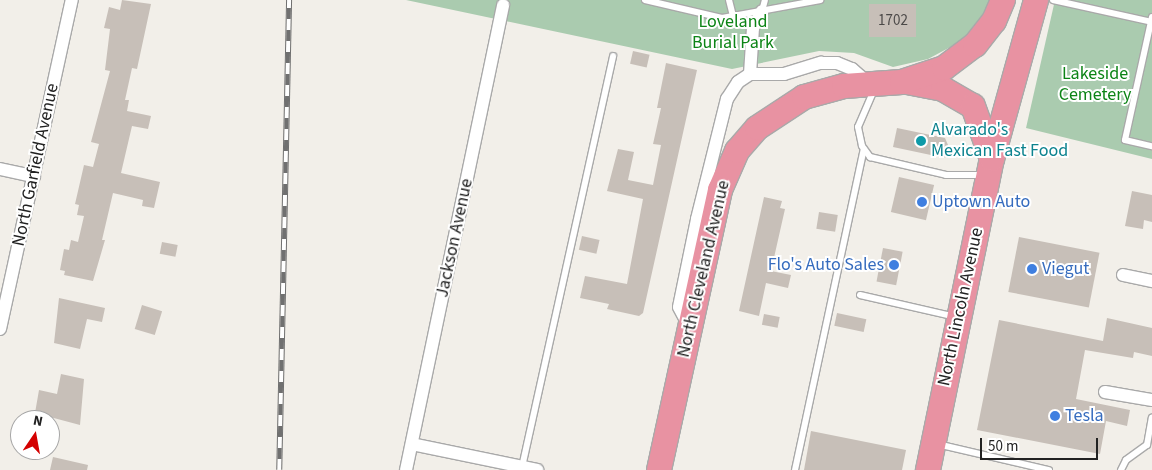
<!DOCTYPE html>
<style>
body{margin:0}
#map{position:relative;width:1152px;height:470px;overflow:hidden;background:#f2efe9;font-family:"Source Sans 3",sans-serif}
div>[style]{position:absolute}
.cemetery>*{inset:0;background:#aacbaf}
.building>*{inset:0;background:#c7bfb8;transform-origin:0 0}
.roads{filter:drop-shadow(1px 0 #a9a9a9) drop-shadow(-1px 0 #a9a9a9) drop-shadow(0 1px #a9a9a9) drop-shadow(0 -1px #a9a9a9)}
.lane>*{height:6px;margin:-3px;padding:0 3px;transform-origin:3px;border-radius:3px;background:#fff}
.street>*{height:12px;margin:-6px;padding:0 6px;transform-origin:6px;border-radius:6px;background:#fff}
.highway>*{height:24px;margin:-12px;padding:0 12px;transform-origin:12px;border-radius:12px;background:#e892a2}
.rail>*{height:5.5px;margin-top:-2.75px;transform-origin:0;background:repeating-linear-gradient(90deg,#fff 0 11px,#707070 0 22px);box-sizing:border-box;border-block:1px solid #707070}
.dots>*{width:14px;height:14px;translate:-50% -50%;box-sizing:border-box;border:2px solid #fff;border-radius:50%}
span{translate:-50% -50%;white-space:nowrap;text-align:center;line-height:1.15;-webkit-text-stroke:4px #fff;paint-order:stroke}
.number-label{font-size:15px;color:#4b4948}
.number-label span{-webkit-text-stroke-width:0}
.park-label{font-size:18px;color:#0c8416}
.culture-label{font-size:18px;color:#0d838f}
.left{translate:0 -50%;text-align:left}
.street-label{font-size:18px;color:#222}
.shop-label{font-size:18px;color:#366cbe}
.right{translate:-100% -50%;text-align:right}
.north{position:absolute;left:10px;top:410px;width:50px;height:50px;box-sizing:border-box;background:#fff;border:1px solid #a7a7a7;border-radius:50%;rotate:12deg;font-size:14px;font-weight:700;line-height:20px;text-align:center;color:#222}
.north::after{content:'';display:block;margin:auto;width:18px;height:22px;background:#d40000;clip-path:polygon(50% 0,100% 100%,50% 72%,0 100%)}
.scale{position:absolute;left:980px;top:438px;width:118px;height:22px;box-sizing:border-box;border:2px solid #222;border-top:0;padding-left:6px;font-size:15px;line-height:18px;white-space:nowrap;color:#222;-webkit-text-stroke:4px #fff;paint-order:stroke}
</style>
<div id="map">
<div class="cemetery">
<div style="clip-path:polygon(406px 0,995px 0,971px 36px,928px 59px,893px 67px,854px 53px,819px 51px,732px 69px)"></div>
<div style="clip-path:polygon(1055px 0,1152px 0,1152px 159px,1026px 128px)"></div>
</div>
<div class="building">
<div style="clip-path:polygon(122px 0,151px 4px,137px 69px,132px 68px,125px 100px,129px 100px,127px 111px,151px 116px,148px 129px,132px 126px,121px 173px,160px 182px,154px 208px,142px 206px,143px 200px,113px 193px,102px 240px,105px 240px,93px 281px,64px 275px,65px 271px,60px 270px,64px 249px,69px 250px,71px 240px,78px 242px,84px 216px,77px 215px,79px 205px,75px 204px,84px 165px,93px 167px,99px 144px,91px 142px,110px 71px,105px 70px,110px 29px,104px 28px,109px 7px,120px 10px)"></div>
<div style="left:869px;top:4px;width:47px;height:33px"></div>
<div style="left:633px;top:51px;width:17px;height:13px;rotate:13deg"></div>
<div style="clip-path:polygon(666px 63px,697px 70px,643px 313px,639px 316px,607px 309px,609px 304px,580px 298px,585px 276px,627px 284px,643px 199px,607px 191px,618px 149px,634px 152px,628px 180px,653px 185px,661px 145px,653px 144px,661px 108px,657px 108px)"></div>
<div style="clip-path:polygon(897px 128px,945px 138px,948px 145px,945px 158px,893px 147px)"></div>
<div style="left:899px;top:177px;width:36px;height:36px;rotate:13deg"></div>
<div style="clip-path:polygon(1132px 191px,1152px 195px,1152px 222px,1144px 220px,1143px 229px,1125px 226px)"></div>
<div style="clip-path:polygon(764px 197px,782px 201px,780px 208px,785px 209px,771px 271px,791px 275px,788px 288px,766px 283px,759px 316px,739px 311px)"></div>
<div style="left:819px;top:212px;width:19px;height:17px;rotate:9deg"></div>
<div style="left:582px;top:236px;width:18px;height:14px;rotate:13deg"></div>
<div style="left:1019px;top:237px;width:82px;height:56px;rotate:11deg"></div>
<div style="left:162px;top:242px;width:16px;height:12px;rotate:11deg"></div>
<div style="left:883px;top:248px;width:20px;height:34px;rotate:11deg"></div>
<div style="clip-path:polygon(59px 298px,105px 308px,102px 322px,87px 319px,80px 349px,54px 343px)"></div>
<div style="left:142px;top:305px;width:21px;height:25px;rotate:17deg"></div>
<div style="left:837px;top:313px;width:30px;height:13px;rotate:12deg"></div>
<div style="left:764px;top:314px;width:16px;height:11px;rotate:11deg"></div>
<div style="clip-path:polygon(1107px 318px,1152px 328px,1152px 356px,1134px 352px,1133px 358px,1085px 350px,1076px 399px,1130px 410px,1127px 426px,1106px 421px,1100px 454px,977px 430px,999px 320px,1103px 341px)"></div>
<div style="clip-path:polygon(61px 374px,84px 379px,80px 425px,35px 413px,39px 390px,57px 394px)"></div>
<div style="clip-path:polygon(811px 431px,906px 450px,902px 470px,804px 470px)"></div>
<div style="clip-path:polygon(53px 457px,88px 465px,87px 470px,50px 470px)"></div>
</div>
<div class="roads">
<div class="lane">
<div style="left:645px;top:0;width:79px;rotate:13.2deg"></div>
<div style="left:722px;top:18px;width:100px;rotate:-10.4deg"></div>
<div style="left:729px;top:0;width:16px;rotate:76deg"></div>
<div style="left:1053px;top:0;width:101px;rotate:12.5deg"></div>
<div style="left:762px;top:11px;width:11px;rotate:-75deg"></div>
<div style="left:1152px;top:17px;width:126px;rotate:102.4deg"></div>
<div style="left:1125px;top:140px;width:28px;rotate:13deg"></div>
<div style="left:874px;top:90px;width:40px;rotate:113.4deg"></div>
<div style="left:858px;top:127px;width:19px;rotate:78deg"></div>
<div style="left:862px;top:146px;width:14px;rotate:54deg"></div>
<div style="left:870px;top:157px;width:78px;rotate:13.3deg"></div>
<div style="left:946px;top:175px;width:38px"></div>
<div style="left:860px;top:295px;width:98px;rotate:12.9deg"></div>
<div style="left:937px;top:444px;width:115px;rotate:13.1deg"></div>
<div style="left:522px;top:467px;width:421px;rotate:-77.5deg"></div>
<div style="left:795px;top:470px;width:328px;rotate:-77.9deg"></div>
<div style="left:1121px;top:470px;width:11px;rotate:-63deg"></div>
<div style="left:1126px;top:460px;width:26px;rotate:-36deg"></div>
<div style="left:1147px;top:445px;width:28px;rotate:-80deg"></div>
</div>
<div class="street">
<div style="left:750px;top:74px;width:34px"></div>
<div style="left:784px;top:74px;width:39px;rotate:-17deg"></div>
<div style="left:821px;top:63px;width:16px"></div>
<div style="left:837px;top:63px;width:16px;rotate:22deg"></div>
<div style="left:852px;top:69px;width:21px;rotate:41deg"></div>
<div style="left:750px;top:74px;width:46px;rotate:-86.3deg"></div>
<div style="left:753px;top:28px;width:19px;rotate:-62deg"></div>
<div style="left:0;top:169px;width:35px;rotate:12deg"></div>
<div style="left:1123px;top:275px;width:30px;rotate:12deg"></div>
<div style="left:689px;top:326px;width:21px;rotate:-118deg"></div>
<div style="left:679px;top:307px;width:90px;rotate:-78.4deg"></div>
<div style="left:697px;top:219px;width:124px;rotate:-76deg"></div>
<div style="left:727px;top:99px;width:20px;rotate:-57deg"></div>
<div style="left:738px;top:82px;width:14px;rotate:-34deg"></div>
<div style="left:0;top:329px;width:337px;rotate:-77.7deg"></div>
<div style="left:1105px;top:392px;width:48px;rotate:9.7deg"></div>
<div style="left:412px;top:444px;width:128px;rotate:11.7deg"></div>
<div style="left:406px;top:470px;width:475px;rotate:-78.2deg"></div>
</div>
<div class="highway">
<div style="left:907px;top:82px;width:37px;rotate:11deg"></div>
<div style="left:943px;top:89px;width:34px;rotate:30deg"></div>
<div style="left:973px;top:106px;width:56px;rotate:70.3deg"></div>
<div style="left:659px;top:470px;width:287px;rotate:-77.7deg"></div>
<div style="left:720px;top:190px;width:43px;rotate:-66.4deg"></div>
<div style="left:737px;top:151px;width:30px;rotate:-49deg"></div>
<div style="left:757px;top:128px;width:56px;rotate:-33.4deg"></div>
<div style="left:804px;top:97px;width:41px;rotate:-15.4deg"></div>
<div style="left:844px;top:86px;width:58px;rotate:-3.9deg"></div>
<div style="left:902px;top:82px;width:44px;rotate:-18.4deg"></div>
<div style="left:944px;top:68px;width:39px;rotate:-37deg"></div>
<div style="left:975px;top:45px;width:31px;rotate:-52deg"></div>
<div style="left:994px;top:21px;width:23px;rotate:-67deg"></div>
<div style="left:928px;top:470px;width:318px;rotate:-78.4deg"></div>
<div style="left:992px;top:159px;width:165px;rotate:-74.5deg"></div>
</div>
</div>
<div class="rail">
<div style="left:279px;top:470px;width:470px;rotate:-88.8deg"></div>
</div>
<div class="dots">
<div style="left:921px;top:141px;background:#0f9aa8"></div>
<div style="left:922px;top:202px;background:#3f7fe0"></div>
<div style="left:894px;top:265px;background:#3f7fe0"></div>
<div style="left:1032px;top:269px;background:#3f7fe0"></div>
<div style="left:1055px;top:416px;background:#3f7fe0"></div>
</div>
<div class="number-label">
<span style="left:893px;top:21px">1702</span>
</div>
<div class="park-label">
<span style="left:733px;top:33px">Loveland<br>Burial Park</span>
<span style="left:1095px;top:85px">Lakeside<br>Cemetery</span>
</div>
<div class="culture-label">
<span class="left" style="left:931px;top:141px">Alvarado's<br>Mexican Fast Food</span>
</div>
<div class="street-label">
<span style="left:36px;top:165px;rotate:-78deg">North Garfield Avenue</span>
<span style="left:455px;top:238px;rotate:-78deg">Jackson Avenue</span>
<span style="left:704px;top:269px;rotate:-77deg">North Cleveland Avenue</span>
<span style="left:961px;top:307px;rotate:-78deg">North Lincoln Avenue</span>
</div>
<div class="shop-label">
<span class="left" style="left:932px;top:202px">Uptown Auto</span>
<span class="right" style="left:884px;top:265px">Flo's Auto Sales</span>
<span class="left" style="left:1042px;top:269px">Viegut</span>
<span class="left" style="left:1065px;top:416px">Tesla</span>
</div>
<div class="north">N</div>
<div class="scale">50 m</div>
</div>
